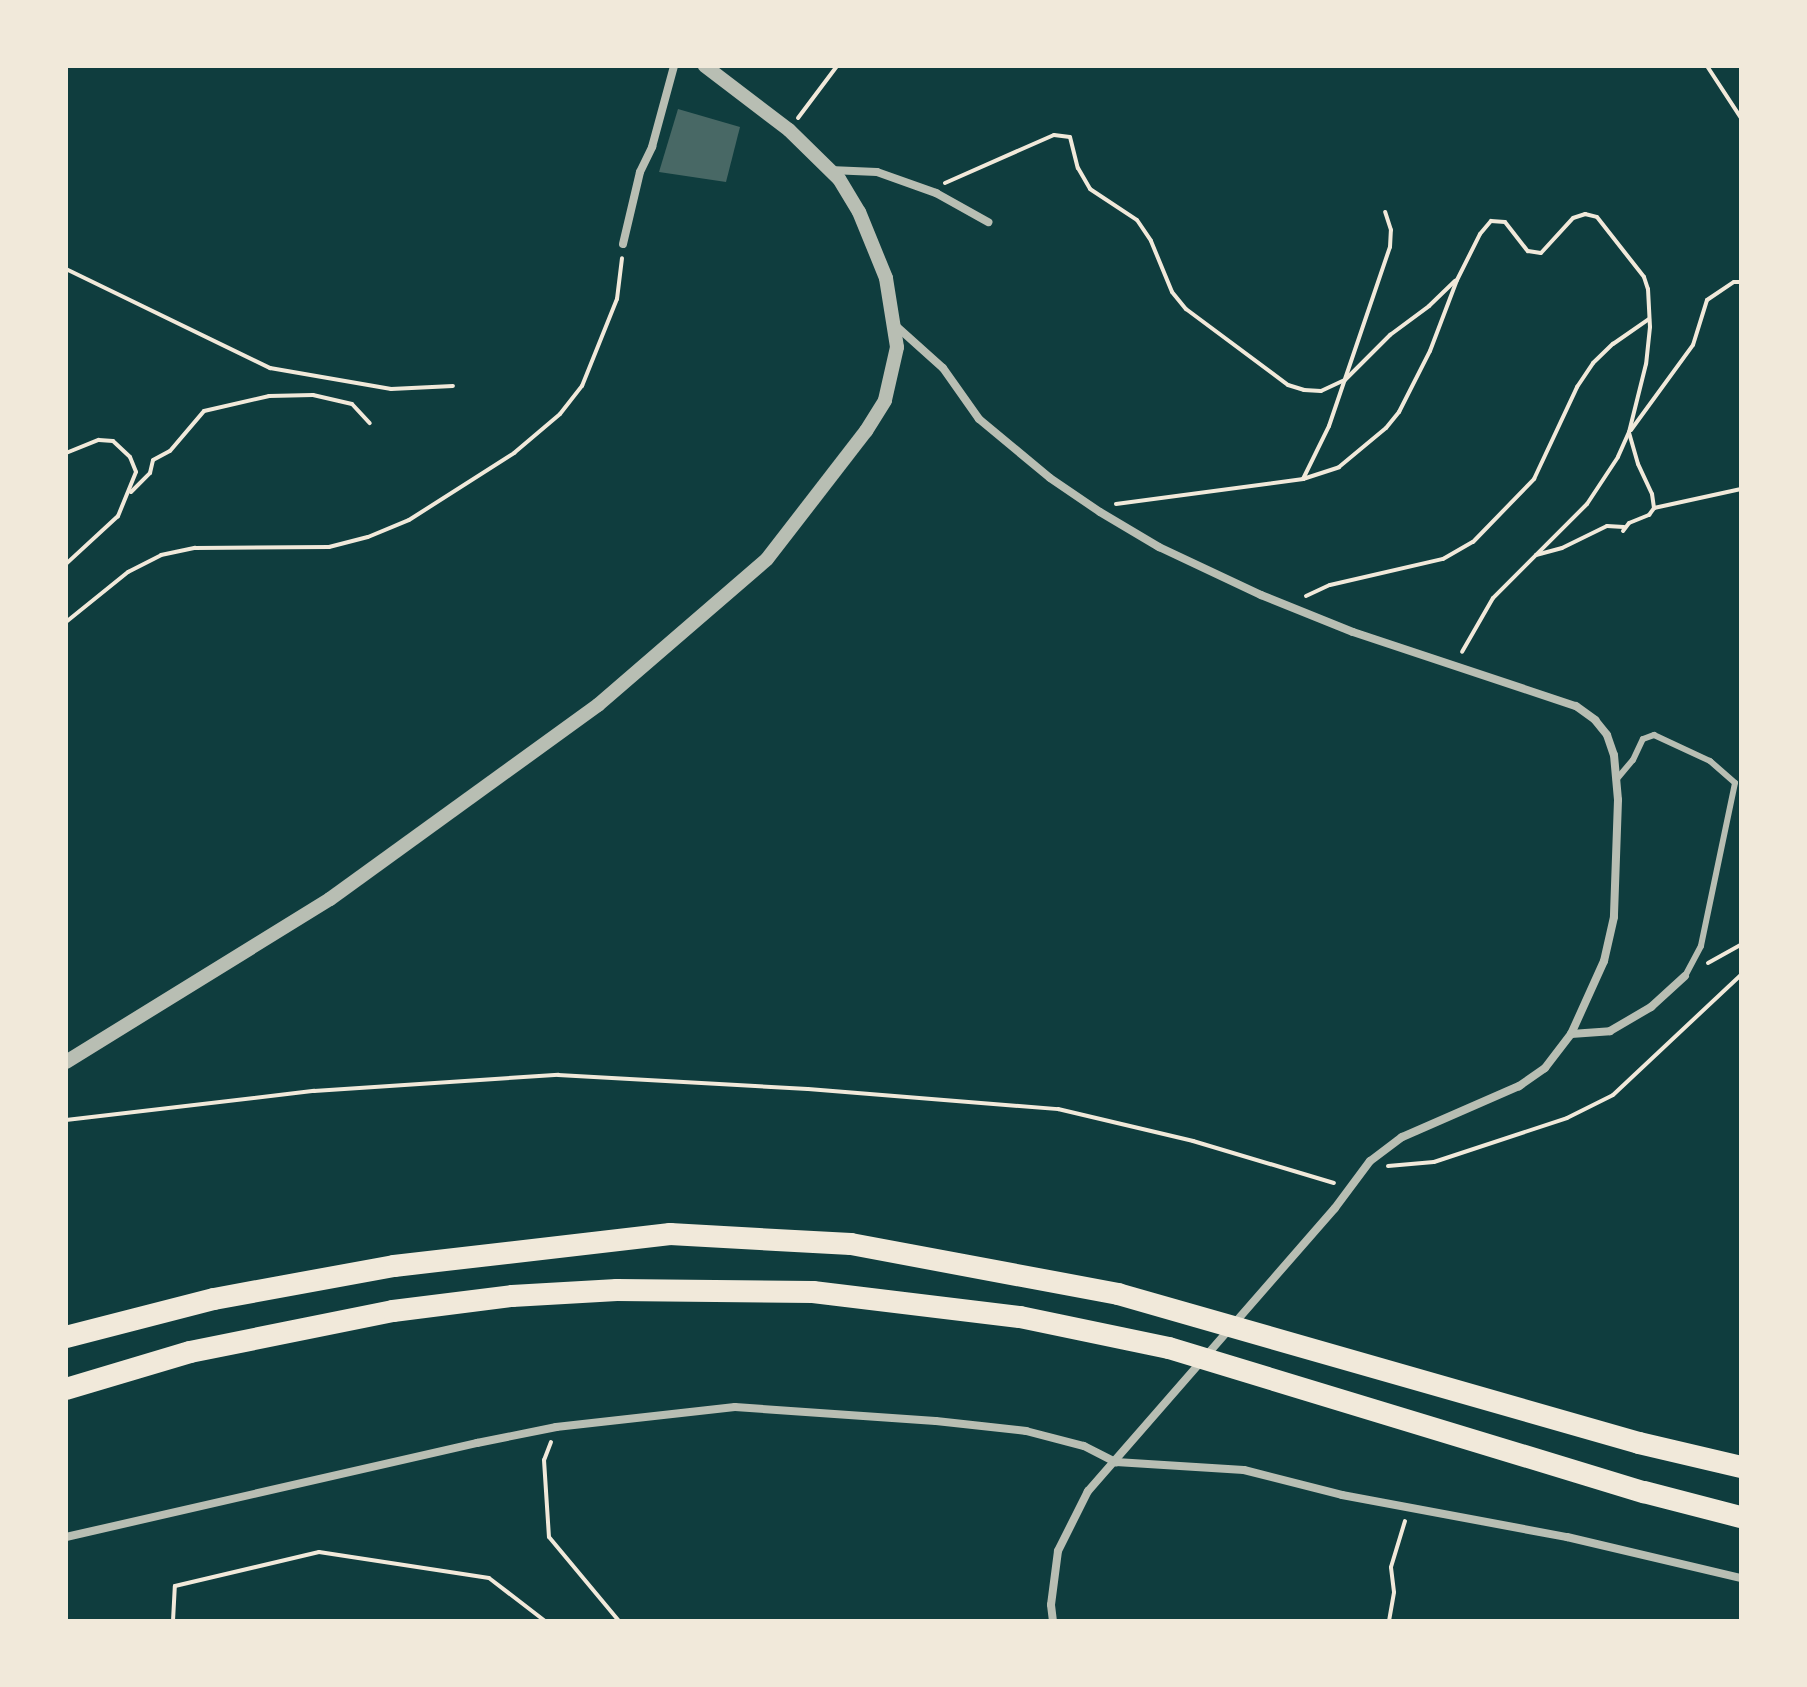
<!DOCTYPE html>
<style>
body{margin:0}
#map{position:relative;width:1807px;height:1687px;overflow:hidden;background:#0f3d3e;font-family:"Asap Condensed",sans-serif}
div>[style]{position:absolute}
.building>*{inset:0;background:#486865}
.path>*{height:4px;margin:-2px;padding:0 2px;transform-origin:2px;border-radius:2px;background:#f1e9da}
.service>*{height:6px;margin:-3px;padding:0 3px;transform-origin:3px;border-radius:3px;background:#b8beb3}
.minor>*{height:8px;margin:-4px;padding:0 4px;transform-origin:4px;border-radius:4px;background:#b8beb3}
.tertiary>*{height:14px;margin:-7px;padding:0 7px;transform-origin:7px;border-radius:7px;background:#b8beb3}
.motorway>*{height:22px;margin:-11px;padding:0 11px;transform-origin:11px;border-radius:11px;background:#f1e9da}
span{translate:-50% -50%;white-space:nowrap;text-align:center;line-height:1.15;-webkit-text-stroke:6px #f1e9da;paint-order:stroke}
.frame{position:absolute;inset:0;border:68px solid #f1e9da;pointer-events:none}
</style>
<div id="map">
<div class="building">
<div style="clip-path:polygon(678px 109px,740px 127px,726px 182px,659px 172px)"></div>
</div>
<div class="path">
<div style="left:1707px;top:66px;width:62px;rotate:56.8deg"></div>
<div style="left:798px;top:118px;width:65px;rotate:-53.1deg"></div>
<div style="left:945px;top:183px;width:119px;rotate:-23.8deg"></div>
<div style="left:1054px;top:135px;width:16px;rotate:7deg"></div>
<div style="left:1070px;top:137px;width:32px;rotate:76deg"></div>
<div style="left:1078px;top:168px;width:24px;rotate:60deg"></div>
<div style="left:1090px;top:189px;width:56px;rotate:33.4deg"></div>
<div style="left:1137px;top:220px;width:25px;rotate:56deg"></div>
<div style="left:1151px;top:241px;width:55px;rotate:67.6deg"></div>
<div style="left:1172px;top:292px;width:22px;rotate:51deg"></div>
<div style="left:1186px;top:309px;width:127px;rotate:36.7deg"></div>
<div style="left:1288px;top:385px;width:17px;rotate:17deg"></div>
<div style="left:1304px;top:390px;width:17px;rotate:3deg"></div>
<div style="left:1321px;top:391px;width:26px;rotate:-25deg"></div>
<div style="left:1345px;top:380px;width:64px;rotate:-45deg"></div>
<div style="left:1390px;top:335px;width:49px;rotate:-36.6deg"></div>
<div style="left:1429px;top:306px;width:36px;rotate:-44deg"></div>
<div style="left:66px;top:269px;width:227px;rotate:25.9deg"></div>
<div style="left:270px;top:368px;width:123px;rotate:9.8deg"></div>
<div style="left:391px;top:389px;width:62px;rotate:-2.8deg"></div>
<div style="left:1631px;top:430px;width:105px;rotate:-53.9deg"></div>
<div style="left:1693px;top:345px;width:47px;rotate:-72.7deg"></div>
<div style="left:1707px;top:300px;width:32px;rotate:-34deg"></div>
<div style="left:1734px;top:282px;width:7px"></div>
<div style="left:66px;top:453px;width:35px;rotate:-22deg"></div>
<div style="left:99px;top:440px;width:14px;rotate:4deg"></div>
<div style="left:113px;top:441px;width:23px;rotate:43deg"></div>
<div style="left:130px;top:457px;width:16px;rotate:68deg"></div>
<div style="left:136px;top:472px;width:48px;rotate:112.2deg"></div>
<div style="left:118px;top:516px;width:71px;rotate:137.3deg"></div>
<div style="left:1303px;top:479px;width:59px;rotate:-63.9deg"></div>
<div style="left:1329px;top:426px;width:189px;rotate:-71.2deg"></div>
<div style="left:1390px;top:247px;width:17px;rotate:-87deg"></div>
<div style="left:1391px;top:230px;width:19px;rotate:-108deg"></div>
<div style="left:131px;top:492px;width:27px;rotate:-45deg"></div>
<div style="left:150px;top:473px;width:13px;rotate:-77deg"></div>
<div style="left:153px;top:460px;width:19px;rotate:-28deg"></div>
<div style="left:170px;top:451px;width:52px;rotate:-49.6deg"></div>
<div style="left:204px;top:411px;width:67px;rotate:-13deg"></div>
<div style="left:269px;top:396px;width:44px;rotate:-1.3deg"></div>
<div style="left:313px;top:395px;width:40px;rotate:13deg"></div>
<div style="left:352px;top:404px;width:26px;rotate:47deg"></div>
<div style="left:1116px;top:504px;width:189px;rotate:-7.6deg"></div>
<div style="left:1303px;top:479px;width:38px;rotate:-18deg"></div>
<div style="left:1339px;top:467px;width:61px;rotate:-39.7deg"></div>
<div style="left:1386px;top:428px;width:21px;rotate:-51deg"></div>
<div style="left:1399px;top:412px;width:68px;rotate:-63.1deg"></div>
<div style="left:1430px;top:351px;width:76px;rotate:-69.2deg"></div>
<div style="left:1457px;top:280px;width:51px;rotate:-63.4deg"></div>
<div style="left:1480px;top:234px;width:17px;rotate:-50deg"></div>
<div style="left:1491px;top:221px;width:14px;rotate:4deg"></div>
<div style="left:1505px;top:222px;width:37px;rotate:52deg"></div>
<div style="left:1528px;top:251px;width:13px;rotate:9deg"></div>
<div style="left:1541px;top:253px;width:47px;rotate:-47.6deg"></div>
<div style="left:1573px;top:218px;width:13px;rotate:-18deg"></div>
<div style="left:1585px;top:214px;width:12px;rotate:14deg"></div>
<div style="left:1597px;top:217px;width:76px;rotate:51.9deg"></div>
<div style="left:1644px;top:277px;width:13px;rotate:72deg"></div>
<div style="left:1648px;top:289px;width:38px;rotate:87deg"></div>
<div style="left:1650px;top:327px;width:37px;rotate:96deg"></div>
<div style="left:1646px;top:364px;width:70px;rotate:104deg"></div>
<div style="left:1629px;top:432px;width:27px;rotate:114deg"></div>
<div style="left:1618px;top:457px;width:56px;rotate:123.4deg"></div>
<div style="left:1587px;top:504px;width:133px;rotate:135deg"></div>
<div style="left:1493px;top:598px;width:62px;rotate:119.9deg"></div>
<div style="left:1654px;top:508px;width:89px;rotate:-12.3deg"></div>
<div style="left:1623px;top:531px;width:10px;rotate:-53deg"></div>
<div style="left:1629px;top:523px;width:22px;rotate:-22deg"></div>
<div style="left:1649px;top:515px;width:9px;rotate:-54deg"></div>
<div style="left:1654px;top:508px;width:14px;rotate:-98deg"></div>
<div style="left:1652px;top:494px;width:33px;rotate:-115deg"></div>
<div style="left:1638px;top:464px;width:33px;rotate:-106deg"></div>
<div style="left:1536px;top:555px;width:27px;rotate:-15deg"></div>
<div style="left:1562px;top:548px;width:50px;rotate:-26.1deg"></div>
<div style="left:1607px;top:526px;width:17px;rotate:3deg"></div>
<div style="left:1306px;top:596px;width:26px;rotate:-25deg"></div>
<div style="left:1330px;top:585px;width:116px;rotate:-13deg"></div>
<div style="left:1443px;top:559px;width:34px;rotate:-30deg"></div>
<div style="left:1473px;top:542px;width:88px;rotate:-45.9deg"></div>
<div style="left:1534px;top:479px;width:102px;rotate:-64.9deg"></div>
<div style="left:1577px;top:387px;width:29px;rotate:-56deg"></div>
<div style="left:1593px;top:363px;width:28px;rotate:-44deg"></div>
<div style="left:1613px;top:344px;width:44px;rotate:-34.8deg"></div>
<div style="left:66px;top:622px;width:80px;rotate:-38.9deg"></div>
<div style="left:128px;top:572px;width:37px;rotate:-27deg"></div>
<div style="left:161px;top:555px;width:35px;rotate:-12deg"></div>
<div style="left:195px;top:548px;width:134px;rotate:-0.4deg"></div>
<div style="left:329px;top:547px;width:40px;rotate:-14.4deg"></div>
<div style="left:368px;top:537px;width:44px;rotate:-22.5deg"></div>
<div style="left:409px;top:520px;width:125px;rotate:-32.5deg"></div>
<div style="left:514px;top:453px;width:60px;rotate:-40.3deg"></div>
<div style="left:560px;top:414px;width:36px;rotate:-52deg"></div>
<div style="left:582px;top:386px;width:94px;rotate:-68.1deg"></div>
<div style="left:617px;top:299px;width:41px;rotate:-83deg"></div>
<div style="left:1708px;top:963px;width:38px;rotate:-29deg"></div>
<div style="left:66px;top:1120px;width:250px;rotate:-6.7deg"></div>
<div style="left:314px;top:1091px;width:245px;rotate:-3.8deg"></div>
<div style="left:558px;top:1075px;width:250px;rotate:3.2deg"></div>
<div style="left:808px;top:1089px;width:251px;rotate:4.6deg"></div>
<div style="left:1058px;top:1109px;width:139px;rotate:13.3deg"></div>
<div style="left:1193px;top:1141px;width:147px;rotate:16.6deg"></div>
<div style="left:1388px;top:1166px;width:46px;rotate:-5deg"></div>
<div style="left:1434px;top:1162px;width:140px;rotate:-18.3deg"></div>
<div style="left:1567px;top:1118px;width:51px;rotate:-26.6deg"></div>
<div style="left:1613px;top:1095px;width:175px;rotate:-43.2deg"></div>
<div style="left:551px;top:1442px;width:19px;rotate:111deg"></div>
<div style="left:544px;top:1460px;width:77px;rotate:86.3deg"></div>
<div style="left:549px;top:1537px;width:109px;rotate:50.2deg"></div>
<div style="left:173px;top:1621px;width:35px;rotate:-87deg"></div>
<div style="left:175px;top:1586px;width:148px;rotate:-13.3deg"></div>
<div style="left:319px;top:1552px;width:172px;rotate:8.7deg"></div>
<div style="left:489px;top:1578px;width:71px;rotate:37.5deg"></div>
<div style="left:1389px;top:1621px;width:29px;rotate:-80deg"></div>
<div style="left:1394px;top:1592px;width:25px;rotate:-97deg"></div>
<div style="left:1391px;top:1567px;width:48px;rotate:-73.1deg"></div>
</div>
<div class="service">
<div style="left:1616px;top:780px;width:26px;rotate:-50deg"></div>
<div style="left:1633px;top:760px;width:23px;rotate:-65deg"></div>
<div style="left:1643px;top:739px;width:12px;rotate:-20deg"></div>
<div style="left:1654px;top:735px;width:62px;rotate:24.9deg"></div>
<div style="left:1710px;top:761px;width:33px;rotate:41deg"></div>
<div style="left:1735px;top:783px;width:167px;rotate:101.8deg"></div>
<div style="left:1701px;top:946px;width:34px;rotate:118deg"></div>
</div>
<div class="minor">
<div style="left:830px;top:170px;width:47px;rotate:2.4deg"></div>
<div style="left:877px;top:172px;width:63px;rotate:19.6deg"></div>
<div style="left:936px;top:193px;width:60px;rotate:29.1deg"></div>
<div style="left:623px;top:244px;width:74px;rotate:-76.7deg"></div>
<div style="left:640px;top:172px;width:28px;rotate:-64deg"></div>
<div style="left:652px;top:147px;width:84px;rotate:-74.8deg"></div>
<div style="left:895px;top:325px;width:64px;rotate:41.9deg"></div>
<div style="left:943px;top:368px;width:62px;rotate:54.8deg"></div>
<div style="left:979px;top:419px;width:92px;rotate:39.7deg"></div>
<div style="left:1050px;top:478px;width:60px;rotate:34.2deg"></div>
<div style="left:1100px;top:512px;width:69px;rotate:30.7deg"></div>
<div style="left:1159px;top:547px;width:113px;rotate:25.2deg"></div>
<div style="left:1261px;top:595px;width:99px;rotate:21.9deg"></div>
<div style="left:1353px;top:632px;width:235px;rotate:18.4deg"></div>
<div style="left:1576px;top:706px;width:24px;rotate:36deg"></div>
<div style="left:1595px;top:720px;width:19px;rotate:51deg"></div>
<div style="left:1607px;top:735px;width:21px;rotate:71deg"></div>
<div style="left:1614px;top:755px;width:45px;rotate:84.9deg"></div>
<div style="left:1618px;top:800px;width:117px;rotate:92deg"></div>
<div style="left:1614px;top:917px;width:45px;rotate:102.8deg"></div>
<div style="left:1604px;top:961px;width:80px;rotate:114.3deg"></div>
<div style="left:1571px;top:1034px;width:43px;rotate:127.4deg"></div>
<div style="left:1545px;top:1068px;width:32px;rotate:145deg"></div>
<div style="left:1519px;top:1086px;width:128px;rotate:156.4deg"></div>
<div style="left:1402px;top:1137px;width:40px;rotate:143deg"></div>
<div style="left:1370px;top:1161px;width:59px;rotate:126.7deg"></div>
<div style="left:1335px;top:1208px;width:376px;rotate:131.1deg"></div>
<div style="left:1088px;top:1491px;width:67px;rotate:116.6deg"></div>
<div style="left:1058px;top:1551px;width:54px;rotate:97.4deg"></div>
<div style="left:1051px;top:1605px;width:16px;rotate:83deg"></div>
<div style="left:1571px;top:1034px;width:39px;rotate:-4deg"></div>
<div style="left:1610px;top:1031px;width:48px;rotate:-30.3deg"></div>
<div style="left:1651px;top:1007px;width:46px;rotate:-42.4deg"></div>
<div style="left:66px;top:1537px;width:422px;rotate:-12.9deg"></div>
<div style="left:477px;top:1443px;width:81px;rotate:-11.4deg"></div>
<div style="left:556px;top:1427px;width:180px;rotate:-6.4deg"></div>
<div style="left:735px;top:1407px;width:201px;rotate:4deg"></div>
<div style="left:936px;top:1421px;width:91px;rotate:6.3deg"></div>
<div style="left:1026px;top:1431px;width:60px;rotate:14.5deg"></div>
<div style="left:1084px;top:1446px;width:36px;rotate:27deg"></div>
<div style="left:1116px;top:1462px;width:128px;rotate:3.6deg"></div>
<div style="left:1244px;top:1470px;width:101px;rotate:14.3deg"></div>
<div style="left:1342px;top:1495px;width:229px;rotate:10.6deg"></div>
<div style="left:1567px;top:1537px;width:179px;rotate:13.3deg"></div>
</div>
<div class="tertiary">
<div style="left:66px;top:1062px;width:310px;rotate:-31.7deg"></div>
<div style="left:330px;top:899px;width:331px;rotate:-35.9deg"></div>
<div style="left:598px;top:705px;width:223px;rotate:-40.8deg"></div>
<div style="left:767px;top:559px;width:162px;rotate:-52.3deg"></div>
<div style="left:866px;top:431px;width:36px;rotate:-58deg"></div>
<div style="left:885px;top:400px;width:54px;rotate:-77.2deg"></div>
<div style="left:897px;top:347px;width:70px;rotate:-99.1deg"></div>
<div style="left:886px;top:278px;width:71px;rotate:-112.2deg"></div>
<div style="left:859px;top:212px;width:39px;rotate:-121deg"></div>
<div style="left:839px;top:179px;width:70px;rotate:-135.6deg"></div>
<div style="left:789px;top:130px;width:106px;rotate:-142.7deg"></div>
</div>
<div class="motorway">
<div style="left:66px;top:1337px;width:153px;rotate:-14.4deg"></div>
<div style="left:214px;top:1299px;width:183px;rotate:-10.4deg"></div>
<div style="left:394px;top:1266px;width:278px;rotate:-6.6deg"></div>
<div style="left:670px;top:1234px;width:181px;rotate:3.2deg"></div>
<div style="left:851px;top:1244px;width:272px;rotate:10.6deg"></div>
<div style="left:1118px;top:1294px;width:542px;rotate:15.96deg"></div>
<div style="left:1639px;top:1443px;width:105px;rotate:13.2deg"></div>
<div style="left:66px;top:1389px;width:129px;rotate:-16.6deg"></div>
<div style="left:190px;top:1352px;width:207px;rotate:-11.4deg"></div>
<div style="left:393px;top:1311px;width:120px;rotate:-7.2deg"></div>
<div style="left:512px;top:1296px;width:105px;rotate:-3.3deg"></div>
<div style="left:617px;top:1290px;width:196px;rotate:0.6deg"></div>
<div style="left:813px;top:1292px;width:209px;rotate:6.9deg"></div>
<div style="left:1020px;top:1317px;width:152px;rotate:11.8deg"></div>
<div style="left:1169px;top:1348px;width:496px;rotate:16.9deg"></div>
<div style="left:1644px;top:1492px;width:100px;rotate:14.5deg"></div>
</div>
<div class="frame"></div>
</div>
